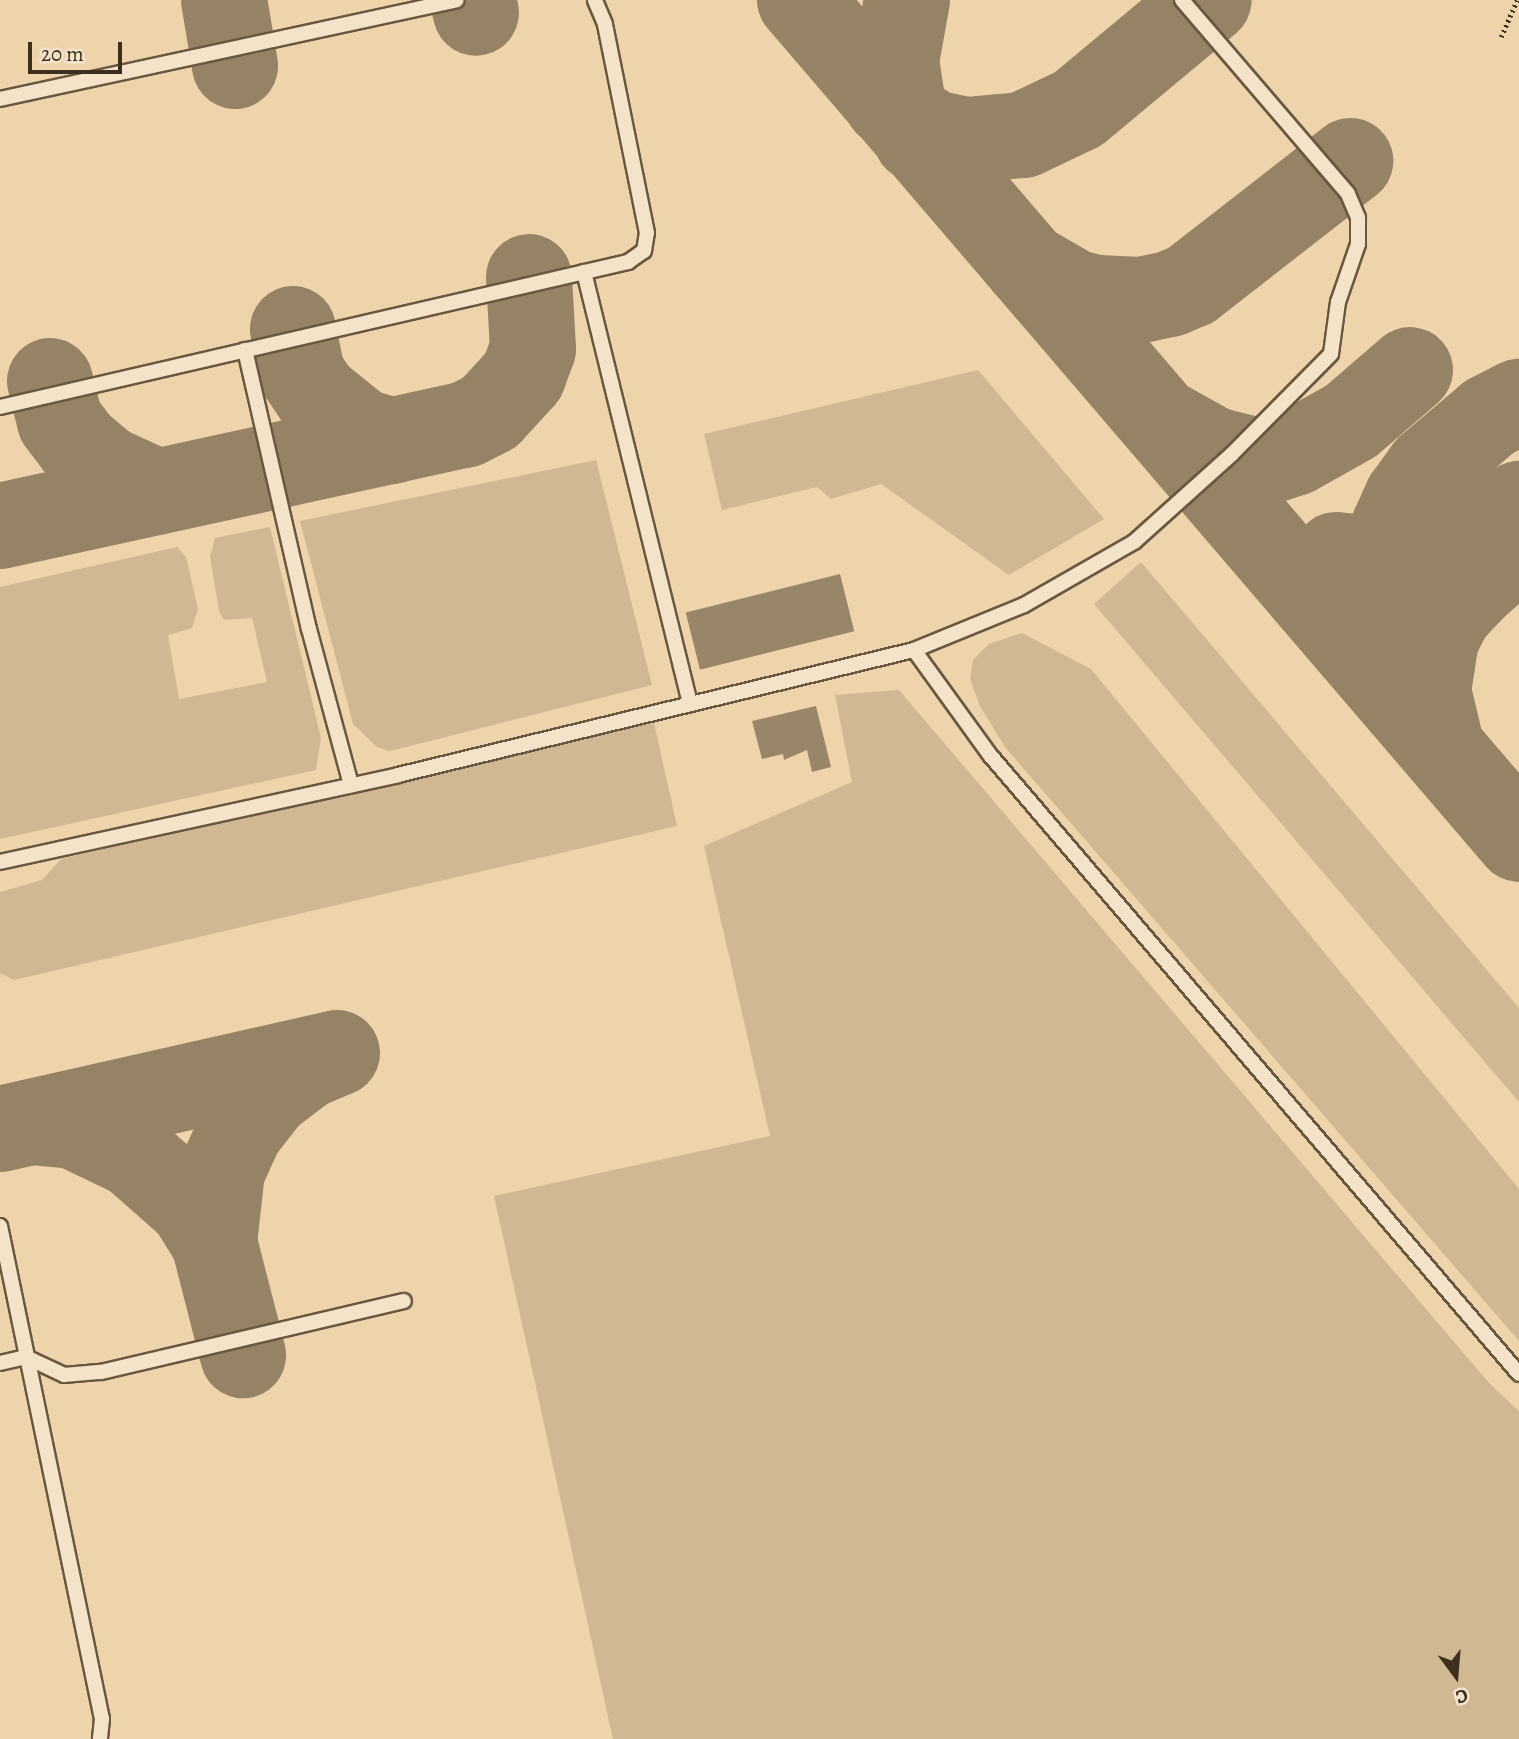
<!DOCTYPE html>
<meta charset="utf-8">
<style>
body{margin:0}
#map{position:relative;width:1519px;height:1739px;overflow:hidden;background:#eed4aa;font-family:Alegreya,serif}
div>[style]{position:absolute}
.green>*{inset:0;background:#d0b892}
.taxiway>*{height:86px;margin:-43px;padding:0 43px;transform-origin:43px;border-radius:43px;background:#968264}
.building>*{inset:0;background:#998567;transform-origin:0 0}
.path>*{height:4.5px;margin-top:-2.25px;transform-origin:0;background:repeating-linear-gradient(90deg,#3d2f1e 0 2px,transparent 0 5.5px)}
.roads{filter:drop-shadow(2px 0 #695841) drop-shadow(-2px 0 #695841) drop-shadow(0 2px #695841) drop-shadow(0 -2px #695841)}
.lane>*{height:14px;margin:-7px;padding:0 7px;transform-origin:7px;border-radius:7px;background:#f4e3c8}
span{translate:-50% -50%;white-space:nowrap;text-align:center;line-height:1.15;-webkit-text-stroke:5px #f4e3c8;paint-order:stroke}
.north{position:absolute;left:1421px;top:1641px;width:70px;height:70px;-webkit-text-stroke:5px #f4e3c8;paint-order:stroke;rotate:164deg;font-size:19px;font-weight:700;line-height:28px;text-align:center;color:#3d2f1e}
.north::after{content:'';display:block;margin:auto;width:24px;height:32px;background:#3d2f1e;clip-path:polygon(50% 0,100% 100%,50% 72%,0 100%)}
.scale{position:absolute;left:28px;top:42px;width:94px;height:32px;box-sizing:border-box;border:4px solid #3d2f1e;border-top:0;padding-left:9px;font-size:21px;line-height:24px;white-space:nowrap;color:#3d2f1e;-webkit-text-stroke:5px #f4e3c8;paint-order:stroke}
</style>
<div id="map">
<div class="green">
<div style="clip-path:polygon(978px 370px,1104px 519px,1009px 575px,881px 484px,831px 499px,817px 487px,722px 510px,704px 434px)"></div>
<div style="clip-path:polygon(596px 460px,652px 685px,390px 751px,377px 747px,353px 724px,300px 521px)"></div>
<div style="clip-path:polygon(270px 527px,321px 738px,316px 770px,0 839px,0 587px,177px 547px,186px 557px,198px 609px,192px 628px,168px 635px,179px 699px,267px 682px,252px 618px,224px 620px,219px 611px,210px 557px,215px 538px)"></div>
<div style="clip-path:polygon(1141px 562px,1519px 1008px,1519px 1102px,1094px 604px)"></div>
<div style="clip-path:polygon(1022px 633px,1091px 669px,1519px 1189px,1519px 1341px,1005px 747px,980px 706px,970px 679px,973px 660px,989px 644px)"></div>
<div style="clip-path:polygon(899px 690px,1489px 1383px,1519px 1411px,1519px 1739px,613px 1739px,494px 1196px,770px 1136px,704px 846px,852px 782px,835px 695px)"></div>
<div style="clip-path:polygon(654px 723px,677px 826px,14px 980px,0 973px,0 892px,42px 880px,61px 859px)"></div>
</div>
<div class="taxiway">
<div style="left:224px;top:0;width:67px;rotate:80.5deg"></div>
<div style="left:473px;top:0;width:13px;rotate:77deg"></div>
<div style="left:800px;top:0;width:1105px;rotate:49.4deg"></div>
<div style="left:907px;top:0;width:62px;rotate:100.2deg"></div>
<div style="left:896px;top:61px;width:52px;rotate:81.1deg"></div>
<div style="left:904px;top:112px;width:29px;rotate:65deg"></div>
<div style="left:887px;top:103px;width:55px;rotate:33.1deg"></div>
<div style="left:933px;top:133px;width:35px;rotate:12deg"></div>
<div style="left:967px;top:140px;width:56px;rotate:-5.1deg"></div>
<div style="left:1023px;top:135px;width:61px;rotate:-25.3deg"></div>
<div style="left:1078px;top:109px;width:170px;rotate:-39.8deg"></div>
<div style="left:1028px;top:266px;width:54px;rotate:29.9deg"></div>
<div style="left:1075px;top:293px;width:23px;rotate:13deg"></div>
<div style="left:1097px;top:298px;width:44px;rotate:2.6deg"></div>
<div style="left:1141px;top:300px;width:30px;rotate:-12deg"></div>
<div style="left:1170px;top:294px;width:23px;rotate:-23deg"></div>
<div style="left:1191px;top:285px;width:202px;rotate:-37.9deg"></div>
<div style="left:293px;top:329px;width:46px;rotate:78.7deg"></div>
<div style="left:302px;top:374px;width:27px;rotate:56deg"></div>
<div style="left:317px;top:396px;width:55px;rotate:39.1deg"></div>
<div style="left:360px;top:431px;width:34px;rotate:17deg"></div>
<div style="left:50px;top:381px;width:41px;rotate:76deg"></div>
<div style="left:60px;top:421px;width:30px;rotate:53deg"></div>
<div style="left:78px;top:445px;width:35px;rotate:40deg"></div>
<div style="left:105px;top:468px;width:57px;rotate:24.8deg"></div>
<div style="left:1165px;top:423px;width:56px;rotate:28.9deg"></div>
<div style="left:1214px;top:450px;width:36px;rotate:14deg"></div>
<div style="left:1249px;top:459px;width:23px;rotate:2deg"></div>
<div style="left:1272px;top:460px;width:23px;rotate:-18deg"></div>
<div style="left:1294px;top:453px;width:65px;rotate:-29.3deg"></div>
<div style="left:1351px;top:421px;width:78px;rotate:-40.8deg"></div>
<div style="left:0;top:526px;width:476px;rotate:-12.3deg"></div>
<div style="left:465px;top:425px;width:28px;rotate:-27deg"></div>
<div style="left:490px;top:412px;width:49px;rotate:-47.5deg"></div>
<div style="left:523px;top:376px;width:29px;rotate:-70deg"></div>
<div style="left:533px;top:349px;width:72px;rotate:-93.2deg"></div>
<div style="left:1336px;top:555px;width:50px;rotate:6.8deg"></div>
<div style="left:1386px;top:561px;width:56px;rotate:-11.3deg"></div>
<div style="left:1441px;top:550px;width:37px;rotate:-24deg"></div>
<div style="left:1475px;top:535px;width:54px;rotate:-35.2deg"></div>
<div style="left:1406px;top:703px;width:49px;rotate:-111.4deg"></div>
<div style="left:1388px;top:657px;width:31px;rotate:-97deg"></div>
<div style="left:1384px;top:626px;width:65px;rotate:-88.2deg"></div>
<div style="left:1386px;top:561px;width:35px;rotate:-77deg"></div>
<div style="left:1394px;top:527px;width:32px;rotate:-66deg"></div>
<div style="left:1407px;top:498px;width:36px;rotate:-54deg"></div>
<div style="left:1428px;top:469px;width:80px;rotate:-40.4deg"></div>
<div style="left:1489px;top:417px;width:34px;rotate:-27deg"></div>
<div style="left:1439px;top:737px;width:47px;rotate:-103.4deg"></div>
<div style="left:1428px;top:691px;width:53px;rotate:-81.3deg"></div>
<div style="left:1436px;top:639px;width:30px;rotate:-63deg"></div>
<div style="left:1450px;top:612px;width:33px;rotate:-47deg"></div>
<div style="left:1472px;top:588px;width:62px;rotate:-41.1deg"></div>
<div style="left:32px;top:1122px;width:42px;rotate:5.4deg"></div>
<div style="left:74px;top:1126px;width:67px;rotate:25.8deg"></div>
<div style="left:134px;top:1155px;width:76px;rotate:41.3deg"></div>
<div style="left:191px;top:1205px;width:44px;rotate:58.1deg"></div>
<div style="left:0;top:1129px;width:345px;rotate:-12.7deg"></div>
<div style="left:337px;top:1053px;width:34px;rotate:157deg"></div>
<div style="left:306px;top:1066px;width:48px;rotate:142.7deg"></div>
<div style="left:268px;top:1095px;width:46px;rotate:127.9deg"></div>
<div style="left:240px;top:1131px;width:44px;rotate:114.2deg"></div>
<div style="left:222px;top:1171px;width:71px;rotate:96.4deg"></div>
<div style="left:214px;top:1242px;width:117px;rotate:75.6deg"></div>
</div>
<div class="building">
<div style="left:840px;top:574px;width:59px;height:159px;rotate:76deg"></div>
<div style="clip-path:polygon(816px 706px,831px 767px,812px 772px,807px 750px,784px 760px,783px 754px,762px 759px,752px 721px)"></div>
</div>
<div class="path">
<div style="left:1501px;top:37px;width:40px;rotate:-66.6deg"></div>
</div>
<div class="roads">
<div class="lane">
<div style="left:1182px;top:0;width:255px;rotate:49.4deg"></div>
<div style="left:1348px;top:194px;width:26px;rotate:67deg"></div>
<div style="left:1358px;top:218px;width:26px;rotate:90deg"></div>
<div style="left:1358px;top:244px;width:61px;rotate:109deg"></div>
<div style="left:1338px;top:302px;width:52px;rotate:97.7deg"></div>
<div style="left:1331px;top:354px;width:142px;rotate:134.7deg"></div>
<div style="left:1231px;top:455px;width:130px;rotate:138.1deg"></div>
<div style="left:1134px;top:542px;width:127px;rotate:150.2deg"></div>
<div style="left:1024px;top:605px;width:119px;rotate:157.8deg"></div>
<div style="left:914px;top:650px;width:130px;rotate:54.1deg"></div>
<div style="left:990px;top:755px;width:814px;rotate:49.48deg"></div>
<div style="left:0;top:99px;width:467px;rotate:-12.2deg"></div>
<div style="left:584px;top:272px;width:445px;rotate:76.2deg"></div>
<div style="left:245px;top:350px;width:286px;rotate:77.1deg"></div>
<div style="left:309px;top:629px;width:162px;rotate:74.9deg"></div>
<div style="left:0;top:407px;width:645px;rotate:-13deg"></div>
<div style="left:628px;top:262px;width:19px;rotate:-35deg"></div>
<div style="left:644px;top:251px;width:18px;rotate:-81deg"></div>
<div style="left:647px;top:233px;width:213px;rotate:-101.4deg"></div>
<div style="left:605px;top:24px;width:26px;rotate:-113deg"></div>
<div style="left:0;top:862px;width:407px;rotate:-12.3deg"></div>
<div style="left:398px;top:775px;width:531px;rotate:-13.62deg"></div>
<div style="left:0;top:1226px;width:503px;rotate:78.31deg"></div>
<div style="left:102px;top:1719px;width:20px;rotate:96deg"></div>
<div style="left:0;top:1363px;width:27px;rotate:-13deg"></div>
<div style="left:26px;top:1357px;width:42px;rotate:25.3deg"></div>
<div style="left:64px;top:1375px;width:37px;rotate:-5deg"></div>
<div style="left:101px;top:1372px;width:311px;rotate:-13.2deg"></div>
</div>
</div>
<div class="north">С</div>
<div class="scale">20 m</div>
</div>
